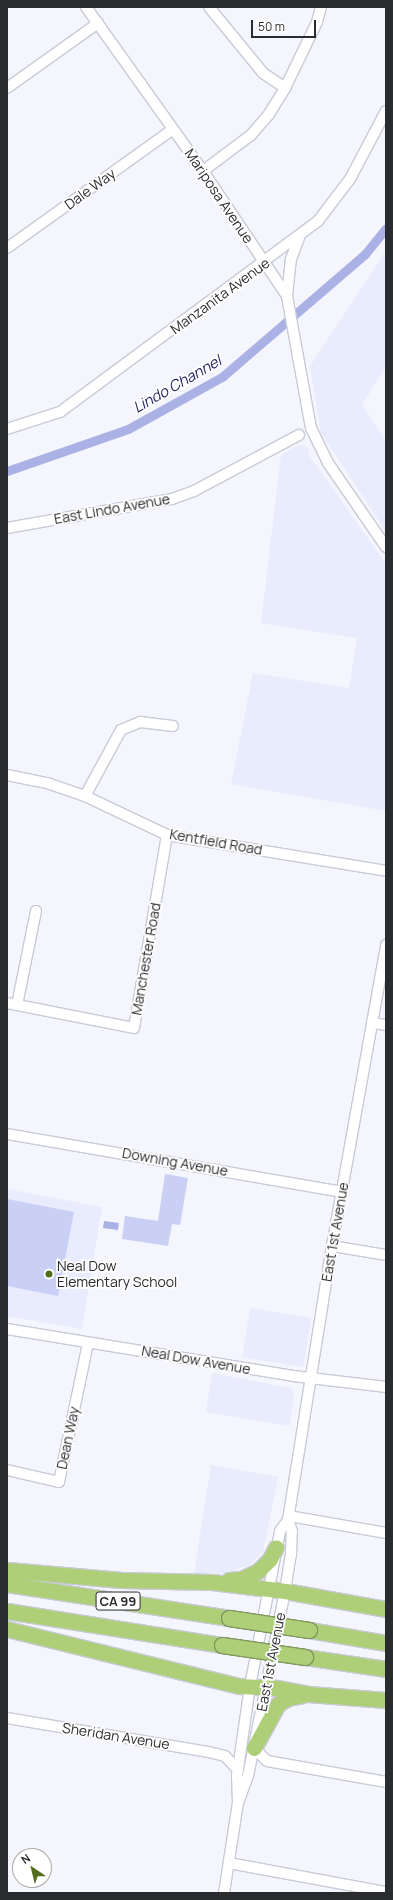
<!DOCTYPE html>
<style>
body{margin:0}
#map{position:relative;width:393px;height:1900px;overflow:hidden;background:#f4f5fd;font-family:Manrope,sans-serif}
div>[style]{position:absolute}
.built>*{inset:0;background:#e9ecfc;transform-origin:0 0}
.green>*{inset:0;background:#c9cff5}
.water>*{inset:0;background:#aab1e4;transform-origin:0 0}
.canal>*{height:9px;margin:-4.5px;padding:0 4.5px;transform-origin:4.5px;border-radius:4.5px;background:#aab1e4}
.roads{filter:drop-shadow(1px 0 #c8cad7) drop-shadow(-1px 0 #c8cad7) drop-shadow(0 1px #c8cad7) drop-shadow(0 -1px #c8cad7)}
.minor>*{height:10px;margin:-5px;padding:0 5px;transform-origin:5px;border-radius:5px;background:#fff}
.highway>*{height:15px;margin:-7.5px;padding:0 7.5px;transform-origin:7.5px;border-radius:7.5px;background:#aecf78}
.bridges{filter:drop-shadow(1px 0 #80965e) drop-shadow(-1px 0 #80965e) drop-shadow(0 1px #80965e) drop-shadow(0 -1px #80965e)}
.highway-bridge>*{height:15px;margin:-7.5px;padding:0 7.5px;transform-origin:7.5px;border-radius:7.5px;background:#aecf78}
.dots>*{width:11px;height:11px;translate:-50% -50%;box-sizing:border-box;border:2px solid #fff;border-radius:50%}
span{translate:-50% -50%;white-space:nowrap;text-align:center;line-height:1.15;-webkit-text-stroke:3.5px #fff;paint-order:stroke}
.shield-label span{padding:1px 3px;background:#fff;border:1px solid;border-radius:3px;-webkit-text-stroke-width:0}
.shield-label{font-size:13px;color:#2a2b2f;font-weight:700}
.street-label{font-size:14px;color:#2a2b2f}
.poi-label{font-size:14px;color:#2a2b2f}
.left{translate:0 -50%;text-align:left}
.water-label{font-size:15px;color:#262562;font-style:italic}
.frame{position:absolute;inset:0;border:8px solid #2a2b2f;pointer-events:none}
.north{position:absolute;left:12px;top:1848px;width:40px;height:40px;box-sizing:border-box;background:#fff;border:1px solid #aaaaac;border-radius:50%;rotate:325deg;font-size:11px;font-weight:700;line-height:16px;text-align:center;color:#2a2b2f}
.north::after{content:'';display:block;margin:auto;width:14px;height:18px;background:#536d1f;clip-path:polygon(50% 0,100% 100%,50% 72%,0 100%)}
.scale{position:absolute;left:251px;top:20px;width:65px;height:18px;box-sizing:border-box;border:2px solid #2a2b2f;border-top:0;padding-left:5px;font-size:12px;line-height:14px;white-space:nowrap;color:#2a2b2f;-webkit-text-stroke:3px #fff;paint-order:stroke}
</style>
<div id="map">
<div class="built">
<div style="clip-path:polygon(386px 251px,386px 366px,362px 405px,386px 441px,386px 532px,321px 433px,310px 366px)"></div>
<div style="clip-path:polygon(299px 445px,305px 445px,308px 449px,309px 455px,386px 564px,386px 811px,231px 784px,253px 673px,349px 688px,357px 638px,261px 623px,281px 455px)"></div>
<div style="clip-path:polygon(7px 1189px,102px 1207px,82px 1329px,7px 1316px)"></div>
<div style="left:250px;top:1308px;width:62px;height:50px;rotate:9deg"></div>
<div style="clip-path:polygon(212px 1373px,290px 1388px,294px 1393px,293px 1403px,289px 1426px,206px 1412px)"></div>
<div style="clip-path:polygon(211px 1465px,278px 1477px,263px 1552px,249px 1565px,226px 1573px,194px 1574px)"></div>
</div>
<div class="green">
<div style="clip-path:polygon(165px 1174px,188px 1178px,180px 1225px,172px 1224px,168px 1246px,122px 1239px,125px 1216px,158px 1221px)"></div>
<div style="clip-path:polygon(7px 1199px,74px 1212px,58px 1296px,7px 1286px)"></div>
</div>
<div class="water">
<div style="left:104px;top:1221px;width:15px;height:7px;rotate:8deg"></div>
</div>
<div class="canal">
<div style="left:7px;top:471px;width:128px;rotate:-19.1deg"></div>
<div style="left:128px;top:429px;width:107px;rotate:-29deg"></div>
<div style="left:222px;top:377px;width:189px;rotate:-40.7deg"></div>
<div style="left:365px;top:254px;width:33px;rotate:-51deg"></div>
</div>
<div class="roads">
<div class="minor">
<div style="left:86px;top:7px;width:201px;rotate:54.5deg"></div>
<div style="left:203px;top:171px;width:151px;rotate:56.1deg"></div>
<div style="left:287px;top:296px;width:134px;rotate:79.7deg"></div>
<div style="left:311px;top:428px;width:39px;rotate:64deg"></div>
<div style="left:328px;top:463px;width:102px;rotate:55.4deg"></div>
<div style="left:209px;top:7px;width:85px;rotate:50.7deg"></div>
<div style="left:263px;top:73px;width:27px;rotate:34deg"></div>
<div style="left:7px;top:88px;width:112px;rotate:-35.5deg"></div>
<div style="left:203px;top:171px;width:60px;rotate:-36.9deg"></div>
<div style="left:251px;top:135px;width:28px;rotate:-49deg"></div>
<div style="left:269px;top:114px;width:31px;rotate:-58deg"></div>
<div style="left:285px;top:88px;width:73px;rotate:-64.1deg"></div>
<div style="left:317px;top:22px;width:16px;rotate:-75deg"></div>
<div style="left:7px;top:248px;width:204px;rotate:-35.6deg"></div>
<div style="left:287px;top:296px;width:37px;rotate:-84deg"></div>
<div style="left:291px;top:259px;width:22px;rotate:-69deg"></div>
<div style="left:7px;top:429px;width:56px;rotate:-17.8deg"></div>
<div style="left:60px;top:412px;width:321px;rotate:-36.5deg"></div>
<div style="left:318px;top:221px;width:53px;rotate:-52.7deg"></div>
<div style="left:350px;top:179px;width:77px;rotate:-62.1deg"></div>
<div style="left:7px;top:528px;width:168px;rotate:-10deg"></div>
<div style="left:172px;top:499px;width:23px;rotate:-20deg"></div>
<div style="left:194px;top:491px;width:119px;rotate:-28.1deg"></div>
<div style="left:7px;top:775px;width:41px;rotate:11.3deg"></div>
<div style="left:47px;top:783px;width:40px;rotate:18.9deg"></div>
<div style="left:85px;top:796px;width:91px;rotate:25.4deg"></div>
<div style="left:167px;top:835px;width:222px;rotate:9.3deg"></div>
<div style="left:85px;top:796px;width:75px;rotate:-61.4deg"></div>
<div style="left:121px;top:730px;width:21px;rotate:-23deg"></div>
<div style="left:140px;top:722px;width:33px;rotate:7deg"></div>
<div style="left:7px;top:1003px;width:129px;rotate:11.1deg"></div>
<div style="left:134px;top:1028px;width:196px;rotate:-80.3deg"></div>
<div style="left:17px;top:1005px;width:96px;rotate:-78.6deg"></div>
<div style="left:372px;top:1023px;width:14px;rotate:8deg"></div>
<div style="left:7px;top:1134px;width:340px;rotate:9.8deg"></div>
<div style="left:332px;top:1246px;width:55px;rotate:9.5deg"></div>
<div style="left:7px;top:1329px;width:290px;rotate:9.3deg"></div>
<div style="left:293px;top:1376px;width:94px;rotate:6.7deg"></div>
<div style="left:7px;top:1470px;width:53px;rotate:13deg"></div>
<div style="left:59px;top:1482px;width:142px;rotate:-78.2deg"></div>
<div style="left:289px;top:1516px;width:98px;rotate:9.9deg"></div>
<div style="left:7px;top:1718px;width:205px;rotate:9.6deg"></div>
<div style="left:209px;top:1752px;width:16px;rotate:14deg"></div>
<div style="left:225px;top:1756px;width:19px;rotate:47deg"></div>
<div style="left:254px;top:1748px;width:18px;rotate:45deg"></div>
<div style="left:267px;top:1761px;width:121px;rotate:10deg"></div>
<div style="left:238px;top:1803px;width:27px;rotate:-92deg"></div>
<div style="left:237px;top:1776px;width:91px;rotate:-81.8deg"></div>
<div style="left:250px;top:1686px;width:158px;rotate:-79deg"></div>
<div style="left:280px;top:1531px;width:14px;rotate:-54deg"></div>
<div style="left:288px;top:1520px;width:278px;rotate:-80.9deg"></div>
<div style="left:332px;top:1246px;width:306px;rotate:-79.8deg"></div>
<div style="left:229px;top:1863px;width:160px;rotate:10.5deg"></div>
<div style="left:224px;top:1893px;width:91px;rotate:-81.2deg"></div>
<div style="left:238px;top:1803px;width:29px;rotate:-70deg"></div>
<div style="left:248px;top:1776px;width:189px;rotate:-78.7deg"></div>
<div style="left:285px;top:1591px;width:36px;rotate:-81deg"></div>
<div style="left:291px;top:1555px;width:24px;rotate:-88deg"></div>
<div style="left:292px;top:1531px;width:12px;rotate:-110deg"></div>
</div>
<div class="highway">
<div style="left:7px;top:1570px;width:115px;rotate:5deg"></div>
<div style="left:122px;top:1580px;width:90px;rotate:1.3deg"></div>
<div style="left:212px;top:1582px;width:74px;rotate:7deg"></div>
<div style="left:285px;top:1591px;width:103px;rotate:10.1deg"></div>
<div style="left:229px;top:1580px;width:12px;rotate:-5deg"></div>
<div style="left:241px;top:1579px;width:19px;rotate:-25deg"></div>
<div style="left:258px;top:1571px;width:17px;rotate:-45deg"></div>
<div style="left:270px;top:1559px;width:13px;rotate:-63deg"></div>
<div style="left:7px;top:1584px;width:225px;rotate:8.7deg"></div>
<div style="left:7px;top:1611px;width:218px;rotate:9deg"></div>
<div style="left:7px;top:1629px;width:239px;rotate:13.8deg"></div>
<div style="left:239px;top:1686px;width:39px;rotate:3deg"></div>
<div style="left:278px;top:1688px;width:31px;rotate:11deg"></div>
<div style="left:308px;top:1694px;width:78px;rotate:4.4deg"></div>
<div style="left:309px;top:1630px;width:78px;rotate:9.6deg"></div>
<div style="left:305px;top:1657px;width:82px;rotate:8.4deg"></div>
<div style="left:254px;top:1748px;width:50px;rotate:-61.4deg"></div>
<div style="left:278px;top:1704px;width:12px;rotate:-31deg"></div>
<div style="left:288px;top:1698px;width:15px;rotate:-11deg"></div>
</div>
</div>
<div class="bridges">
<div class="highway-bridge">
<div style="left:229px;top:1618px;width:81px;rotate:8.5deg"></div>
<div style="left:222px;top:1645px;width:84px;rotate:8.2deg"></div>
</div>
</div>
<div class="dots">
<div style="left:49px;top:1274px;background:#536d1f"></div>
</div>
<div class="shield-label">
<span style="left:118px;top:1601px">CA 99</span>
</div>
<div class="street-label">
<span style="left:90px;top:189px;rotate:-36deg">Dale Way</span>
<span style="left:219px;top:196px;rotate:56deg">Mariposa Avenue</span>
<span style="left:220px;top:296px;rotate:-36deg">Manzanita Avenue</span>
<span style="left:112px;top:509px;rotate:-10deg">East Lindo Avenue</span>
<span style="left:216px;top:842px;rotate:10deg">Kentfield Road</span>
<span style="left:146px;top:959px;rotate:-80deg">Manchester Road</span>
<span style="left:175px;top:1162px;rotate:10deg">Downing Avenue</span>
<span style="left:335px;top:1232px;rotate:-80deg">East 1st Avenue</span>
<span style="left:196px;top:1360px;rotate:10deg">Neal Dow Avenue</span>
<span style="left:68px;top:1438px;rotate:-78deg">Dean Way</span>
<span style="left:271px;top:1662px;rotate:-79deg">East 1st Avenue</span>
<span style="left:116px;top:1736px;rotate:9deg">Sheridan Avenue</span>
</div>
<div class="poi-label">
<span class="left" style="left:57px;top:1274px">Neal Dow<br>Elementary School</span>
</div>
<div class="water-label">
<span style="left:177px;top:384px;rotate:-30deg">Lindo Channel</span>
</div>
<div class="frame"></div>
<div class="north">N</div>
<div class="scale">50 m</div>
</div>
